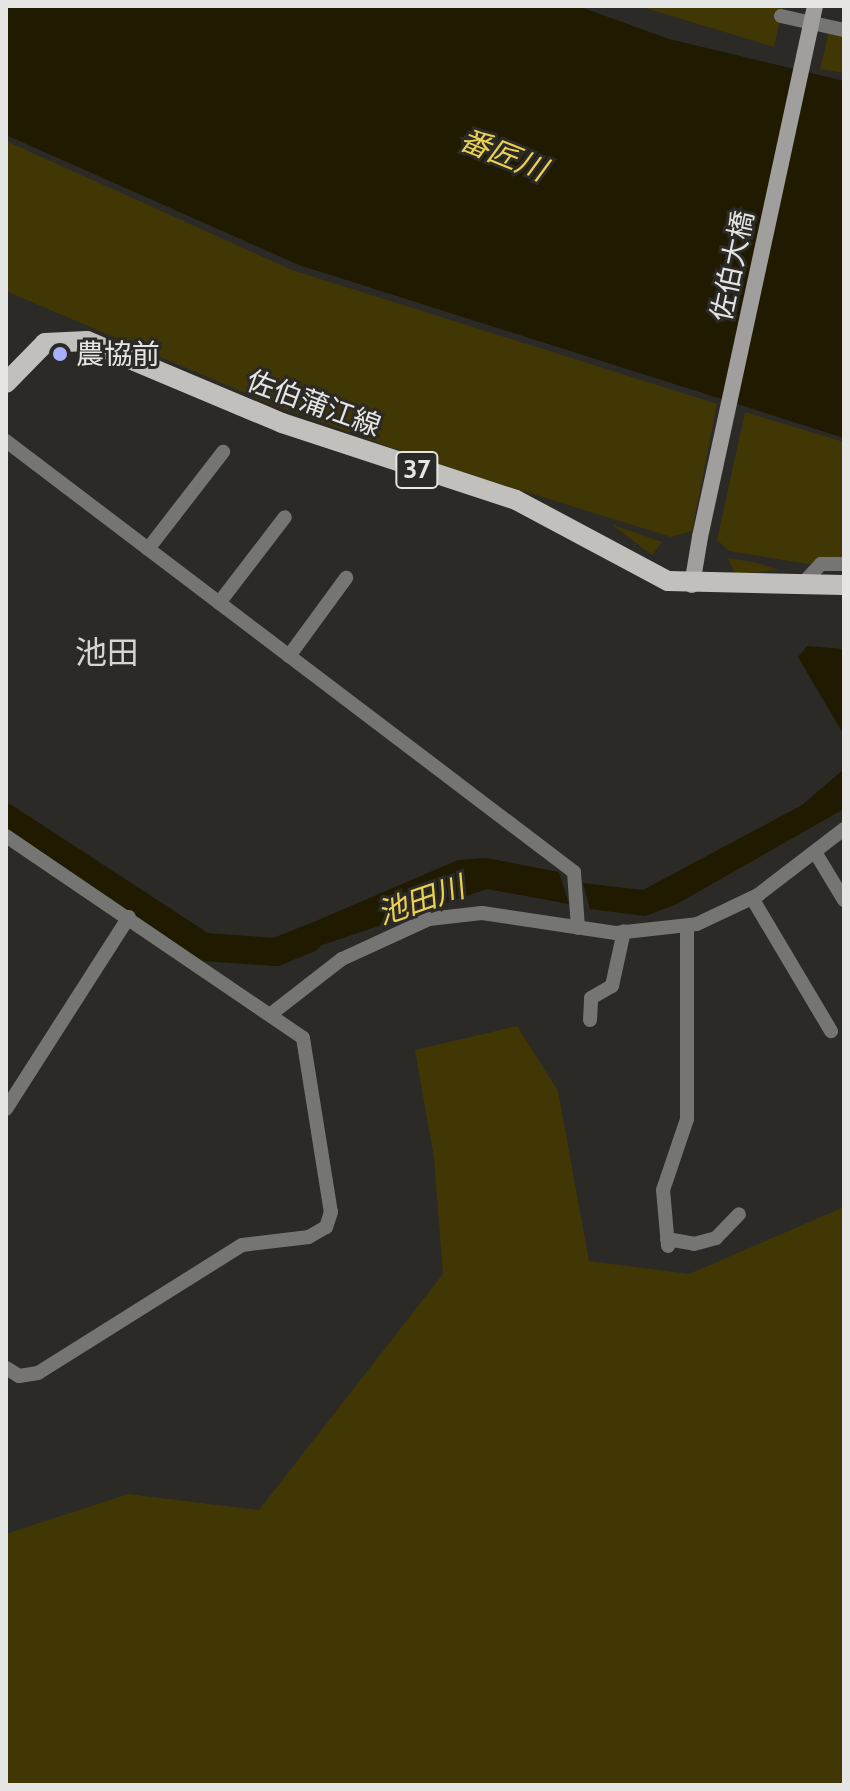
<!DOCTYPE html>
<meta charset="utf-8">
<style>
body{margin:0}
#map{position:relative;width:850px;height:1791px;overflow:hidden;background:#2b2a27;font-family:Cabin,"Noto Sans JP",sans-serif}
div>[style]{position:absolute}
.green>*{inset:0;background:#403705}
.water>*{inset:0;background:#201a00}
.river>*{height:28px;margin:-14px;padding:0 14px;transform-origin:14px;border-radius:14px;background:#201a00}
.street>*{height:14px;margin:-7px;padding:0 7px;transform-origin:7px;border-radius:7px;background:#757574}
.secondary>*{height:16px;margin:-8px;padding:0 8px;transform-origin:8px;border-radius:8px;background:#a09f9d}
.primary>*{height:20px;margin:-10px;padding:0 10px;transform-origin:10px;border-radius:10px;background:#c1c0bd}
.secondary-bridge>*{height:16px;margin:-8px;padding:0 8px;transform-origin:8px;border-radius:8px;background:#a09f9d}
.dots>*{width:22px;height:22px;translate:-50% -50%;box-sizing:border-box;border:4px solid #2b2a27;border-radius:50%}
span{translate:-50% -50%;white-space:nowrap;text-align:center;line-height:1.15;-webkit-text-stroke:6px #2b2a27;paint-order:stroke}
.shield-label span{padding:2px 6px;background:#2b2a27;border:2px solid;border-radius:6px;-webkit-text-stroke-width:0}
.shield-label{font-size:26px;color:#e5e5e3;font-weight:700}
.street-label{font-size:28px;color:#e5e5e3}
.poi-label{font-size:28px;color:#e5e5e3}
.left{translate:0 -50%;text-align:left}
.water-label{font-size:30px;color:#ead250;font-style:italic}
.quarter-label{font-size:32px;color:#d5d5d1}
.frame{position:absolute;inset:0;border:8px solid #e5e5e3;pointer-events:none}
</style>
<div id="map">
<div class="green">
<div style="clip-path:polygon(639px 6px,783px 6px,774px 47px)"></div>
<div style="clip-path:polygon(829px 32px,844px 35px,844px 73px,820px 69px)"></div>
<div style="clip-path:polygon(6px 141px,292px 270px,717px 404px,692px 531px,671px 537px,446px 467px,273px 405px,6px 291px)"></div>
<div style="clip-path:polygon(745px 412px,844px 442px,844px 570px,729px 551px,717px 540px)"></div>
<div style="clip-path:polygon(611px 524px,662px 542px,652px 555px)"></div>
<div style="clip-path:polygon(728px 558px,753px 562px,780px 570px,735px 574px)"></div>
<div style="clip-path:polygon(517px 1026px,558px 1091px,589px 1261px,689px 1274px,844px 1207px,844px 1785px,6px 1785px,6px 1534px,128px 1494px,259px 1510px,443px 1274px,434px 1158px,415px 1050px)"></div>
</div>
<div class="water">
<div style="clip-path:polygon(6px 6px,578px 6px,669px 39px,844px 81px,844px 438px,299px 265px,6px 135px)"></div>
<div style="clip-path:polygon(807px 646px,844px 649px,844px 735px,798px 657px)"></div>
<div style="clip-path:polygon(844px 769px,844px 809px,675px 905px,645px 916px,590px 909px,583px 883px,643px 890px,802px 805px)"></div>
<div style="clip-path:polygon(486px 858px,559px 872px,569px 904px,487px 889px,264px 965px,281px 936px,458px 860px)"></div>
</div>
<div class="river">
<div style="left:6px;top:818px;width:236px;rotate:33.1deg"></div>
<div style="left:204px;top:947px;width:72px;rotate:4deg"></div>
<div style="left:276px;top:952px;width:35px;rotate:-22deg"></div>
</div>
<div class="street">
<div style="left:781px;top:16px;width:65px;rotate:12.5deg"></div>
<div style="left:6px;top:441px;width:713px;rotate:37.19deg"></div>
<div style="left:574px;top:872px;width:56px;rotate:85.9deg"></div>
<div style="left:148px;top:549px;width:123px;rotate:-52.3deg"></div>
<div style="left:806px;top:580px;width:22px;rotate:-47deg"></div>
<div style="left:821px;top:564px;width:23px"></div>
<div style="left:219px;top:603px;width:108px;rotate:-52.5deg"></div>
<div style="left:289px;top:656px;width:97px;rotate:-53.8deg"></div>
<div style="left:6px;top:836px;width:359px;rotate:34.2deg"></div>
<div style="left:303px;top:1038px;width:176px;rotate:80.9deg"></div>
<div style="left:331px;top:1212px;width:16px;rotate:108deg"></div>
<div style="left:326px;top:1227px;width:20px;rotate:150deg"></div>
<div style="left:309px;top:1237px;width:67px;rotate:173.2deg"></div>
<div style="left:242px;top:1245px;width:241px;rotate:147.9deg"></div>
<div style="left:38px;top:1373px;width:19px;rotate:171deg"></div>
<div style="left:19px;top:1376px;width:15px;rotate:-148deg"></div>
<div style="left:815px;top:852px;width:56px;rotate:58.9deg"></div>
<div style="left:752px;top:898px;width:155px;rotate:59.3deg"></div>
<div style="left:271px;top:1014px;width:90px;rotate:-37.8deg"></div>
<div style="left:342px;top:959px;width:96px;rotate:-24.7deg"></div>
<div style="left:429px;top:919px;width:53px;rotate:-6.5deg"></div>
<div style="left:482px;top:913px;width:135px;rotate:8.5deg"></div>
<div style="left:616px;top:933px;width:81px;rotate:-6.3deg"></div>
<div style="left:697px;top:924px;width:68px;rotate:-25.4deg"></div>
<div style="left:758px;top:895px;width:108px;rotate:-37.5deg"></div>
<div style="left:590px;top:1020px;width:22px;rotate:-87deg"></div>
<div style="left:591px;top:998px;width:24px;rotate:-30deg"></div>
<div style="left:612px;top:986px;width:56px;rotate:-77.7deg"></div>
<div style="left:6px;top:1109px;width:228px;rotate:-57.4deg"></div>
<div style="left:667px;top:1239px;width:27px;rotate:10deg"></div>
<div style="left:694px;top:1244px;width:23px;rotate:-15deg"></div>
<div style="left:716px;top:1238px;width:33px;rotate:-46deg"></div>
<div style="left:668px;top:1246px;width:56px;rotate:-95.1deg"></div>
<div style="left:663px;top:1190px;width:75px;rotate:-71.3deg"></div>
<div style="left:687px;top:1119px;width:193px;rotate:-90deg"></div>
</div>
<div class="secondary">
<div style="left:692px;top:585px;width:49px;rotate:-80.5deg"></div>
</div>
<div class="primary">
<div style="left:6px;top:383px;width:56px;rotate:-45.7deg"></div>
<div style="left:45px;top:343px;width:42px;rotate:-2.7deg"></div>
<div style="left:87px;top:341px;width:212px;rotate:22.8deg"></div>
<div style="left:282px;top:423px;width:246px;rotate:18.2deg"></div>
<div style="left:516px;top:500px;width:172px;rotate:28.1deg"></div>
<div style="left:668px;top:581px;width:176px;rotate:1.3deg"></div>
</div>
<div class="secondary-bridge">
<div style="left:700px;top:537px;width:543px;rotate:-77.78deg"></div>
</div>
<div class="dots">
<div style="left:60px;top:354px;background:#a8b0fc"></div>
</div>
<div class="shield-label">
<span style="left:417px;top:470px">37</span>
</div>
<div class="street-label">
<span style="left:732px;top:266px;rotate:-78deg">佐伯大橋</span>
<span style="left:314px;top:403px;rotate:20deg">佐伯蒲江線</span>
</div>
<div class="poi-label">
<span class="left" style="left:76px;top:354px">農協前</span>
</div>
<div class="water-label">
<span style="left:503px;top:155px;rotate:22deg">番匠川</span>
<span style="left:421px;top:901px;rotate:-19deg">池田川</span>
</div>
<div class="quarter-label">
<span style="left:107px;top:653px">池田</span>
</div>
<div class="frame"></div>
</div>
